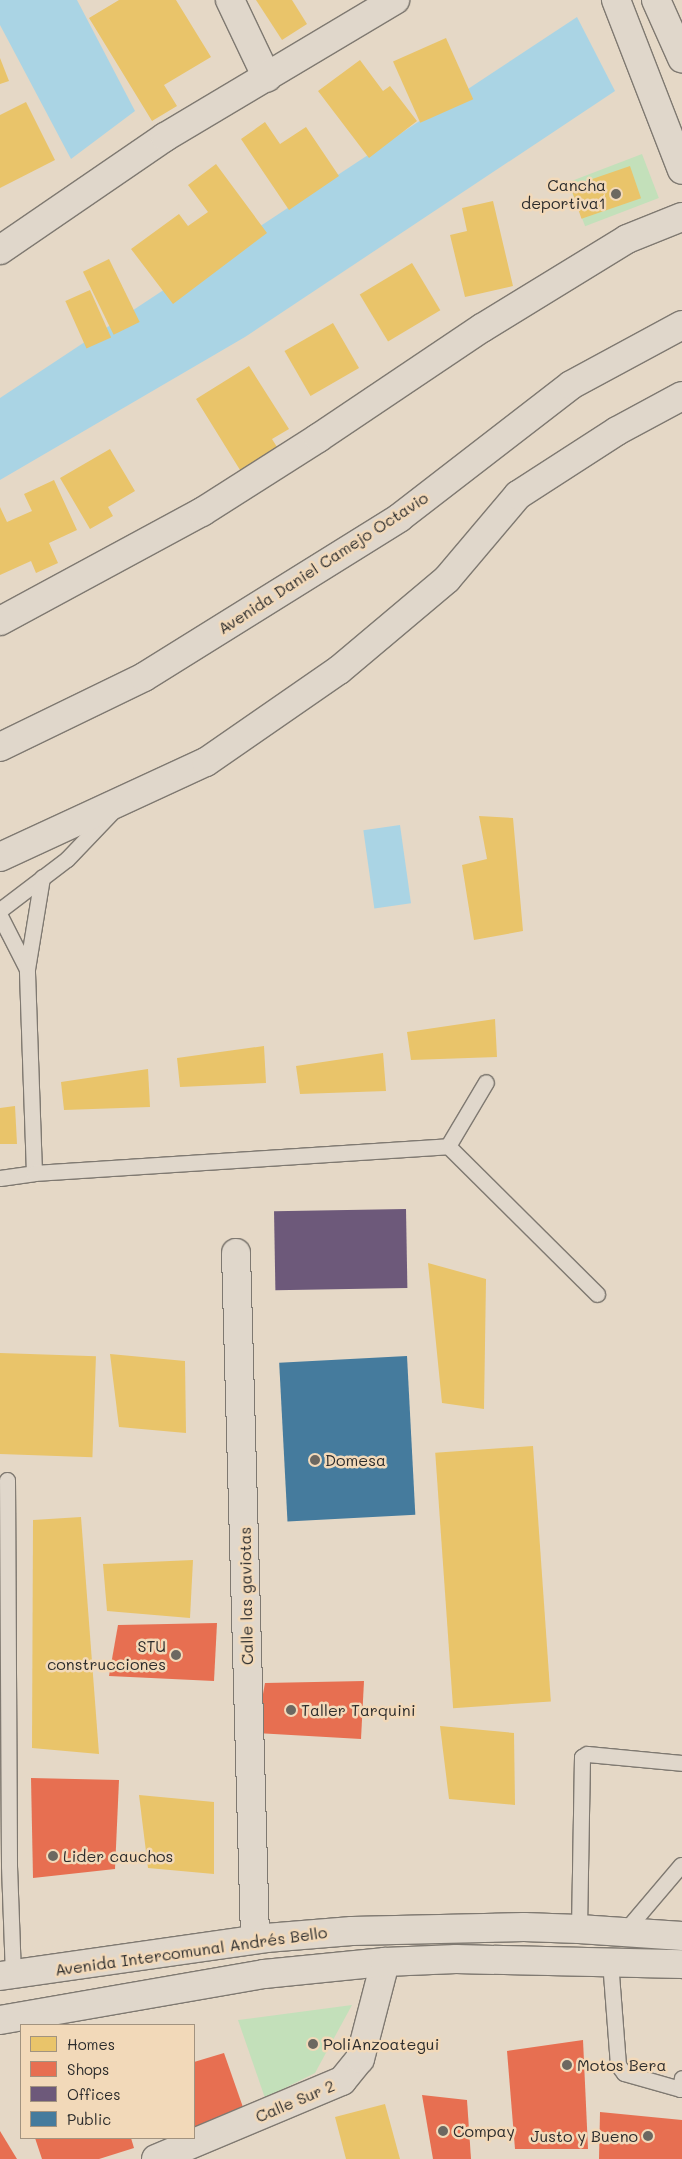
<!DOCTYPE html>
<meta charset="utf-8">
<style>
body{margin:0}
#map{position:relative;width:682px;height:2159px;overflow:hidden;background:#e5d8c6;font-family:Mali,sans-serif}
div>[style]{position:absolute}
.green>*{inset:0;background:#c3e0ba;transform-origin:0 0}
.water>*{inset:0;background:#aad4e4;transform-origin:0 0}
.homes>*{inset:0;background:#e9c46a;transform-origin:0 0}
.shops>*{inset:0;background:#e76f51}
.offices>*{inset:0;background:#6d597a;transform-origin:0 0}
.public>*{inset:0;background:#457b9d;transform-origin:0 0}
.roads{filter:drop-shadow(1px 0 #7f7971) drop-shadow(-1px 0 #7f7971) drop-shadow(0 1px #7f7971) drop-shadow(0 -1px #7f7971)}
.lane>*{height:15px;margin:-7.5px;padding:0 7.5px;transform-origin:7.5px;border-radius:7.5px;background:#e0d7cb}
.street>*{height:28px;margin:-14px;padding:0 14px;transform-origin:14px;border-radius:14px;background:#e0d7cb}
.secondary>*{height:28px;margin:-14px;padding:0 14px;transform-origin:14px;border-radius:14px;background:#e0d7cb}
.dots>*{width:14px;height:14px;translate:-50% -50%;box-sizing:border-box;border:2px solid #f2d9b9;border-radius:50%}
span{translate:-50% -50%;white-space:nowrap;text-align:center;line-height:1.15;-webkit-text-stroke:5px #f2d9b9;paint-order:stroke}
.poi-label{font-size:16px;color:#2b2b2b}
.right{translate:-100% -50%;text-align:right}
.left{translate:0 -50%;text-align:left}
.street-label{font-size:16px;color:#2b2b2b}
.legend{position:absolute;left:20px;top:2024px;width:175px;height:115px;box-sizing:border-box;background:#f2d9b9;border:1px solid #a29380;margin:0;padding:6px 9px;list-style:none;font-size:15px;color:#2b2b2b}
.legend li{display:flex;align-items:center;gap:10px;height:25px}
.legend b{width:25px;border:1px solid #a29380}
</style>
<div id="map">
<div class="green">
<div style="left:642px;top:154px;width:47px;height:79px;rotate:69deg"></div>
<div style="clip-path:polygon(352px 2005px,315px 2073px,265px 2098px,238px 2020px)"></div>
</div>
<div class="water">
<div style="clip-path:polygon(0 0,77px 0,135px 111px,71px 159px,0 25px)"></div>
<div style="clip-path:polygon(577px 17px,615px 91px,245px 337px,0 480px,0 398px)"></div>
<div style="left:400px;top:825px;width:79px;height:37px;rotate:82deg"></div>
</div>
<div class="homes">
<div style="clip-path:polygon(119px 0,176px 0,211px 57px,164px 85px,177px 106px,152px 121px,89px 18px)"></div>
<div style="clip-path:polygon(256px 0,292px 0,307px 24px,282px 40px)"></div>
<div style="left:446px;top:38px;width:67px;height:58px;rotate:66deg"></div>
<div style="clip-path:polygon(0 58px,9px 81px,0 84px)"></div>
<div style="clip-path:polygon(360px 60px,383px 91px,390px 86px,417px 121px,369px 158px,318px 91px)"></div>
<div style="clip-path:polygon(26px 102px,55px 160px,0 188px,0 115px)"></div>
<div style="clip-path:polygon(265px 122px,280px 144px,306px 127px,339px 176px,289px 210px,241px 139px)"></div>
<div style="clip-path:polygon(216px 164px,267px 233px,173px 304px,131px 249px,179px 214px,188px 226px,208px 212px,188px 185px)"></div>
<div style="left:630px;top:166px;width:34px;height:63px;rotate:71deg"></div>
<div style="clip-path:polygon(493px 201px,513px 286px,465px 297px,450px 235px,467px 231px,462px 208px)"></div>
<div style="left:109px;top:259px;width:70px;height:29px;rotate:64deg"></div>
<div style="left:412px;top:263px;width:55px;height:61px;rotate:59deg"></div>
<div style="left:90px;top:290px;width:52px;height:27px;rotate:66deg"></div>
<div style="left:333px;top:323px;width:52px;height:56px;rotate:60deg"></div>
<div style="clip-path:polygon(249px 366px,289px 429px,272px 439px,282px 455px,245px 478px,196px 399px)"></div>
<div style="clip-path:polygon(110px 449px,135px 491px,108px 507px,113px 516px,90px 529px,60px 478px)"></div>
<div style="clip-path:polygon(54px 480px,77px 530px,49px 543px,58px 563px,36px 573px,31px 561px,0 575px,0 507px,7px 522px,32px 511px,24px 494px)"></div>
<div style="clip-path:polygon(479px 816px,513px 818px,523px 931px,474px 940px,462px 865px,487px 859px)"></div>
<div style="clip-path:polygon(495px 1019px,497px 1057px,411px 1060px,407px 1032px)"></div>
<div style="clip-path:polygon(264px 1046px,266px 1083px,180px 1087px,177px 1058px)"></div>
<div style="clip-path:polygon(383px 1053px,386px 1091px,300px 1094px,296px 1066px)"></div>
<div style="clip-path:polygon(148px 1069px,150px 1107px,64px 1110px,61px 1082px)"></div>
<div style="clip-path:polygon(15px 1106px,17px 1144px,0 1144px,0 1108px)"></div>
<div style="clip-path:polygon(428px 1263px,486px 1279px,484px 1409px,442px 1403px)"></div>
<div style="left:0;top:1353px;width:96px;height:101px;rotate:2deg"></div>
<div style="clip-path:polygon(110px 1354px,185px 1361px,186px 1433px,119px 1427px)"></div>
<div style="left:533px;top:1446px;width:256px;height:98px;rotate:86deg"></div>
<div style="clip-path:polygon(81px 1517px,99px 1754px,32px 1748px,33px 1520px)"></div>
<div style="clip-path:polygon(193px 1560px,190px 1618px,107px 1611px,103px 1564px)"></div>
<div style="clip-path:polygon(440px 1726px,514px 1733px,515px 1805px,449px 1799px)"></div>
<div style="clip-path:polygon(139px 1795px,214px 1802px,214px 1874px,148px 1868px)"></div>
<div style="clip-path:polygon(385px 2104px,400px 2159px,346px 2159px,335px 2117px)"></div>
</div>
<div class="shops">
<div style="clip-path:polygon(217px 1623px,214px 1681px,109px 1676px,118px 1625px)"></div>
<div style="clip-path:polygon(364px 1681px,361px 1739px,256px 1733px,265px 1683px)"></div>
<div style="clip-path:polygon(31px 1778px,119px 1780px,115px 1869px,33px 1878px)"></div>
<div style="clip-path:polygon(583px 2040px,588px 2149px,515px 2149px,507px 2051px)"></div>
<div style="clip-path:polygon(224px 2053px,245px 2113px,194px 2129px,194px 2062px)"></div>
<div style="clip-path:polygon(422px 2095px,467px 2100px,471px 2159px,433px 2159px)"></div>
<div style="clip-path:polygon(600px 2112px,682px 2120px,682px 2159px,599px 2159px)"></div>
<div style="clip-path:polygon(0 2131px,17px 2159px,0 2159px)"></div>
<div style="clip-path:polygon(35px 2138px,131px 2138px,134px 2148px,99px 2159px,42px 2159px)"></div>
</div>
<div class="offices">
<div style="left:406px;top:1209px;width:79px;height:132px;rotate:89deg"></div>
</div>
<div class="public">
<div style="left:407px;top:1356px;width:159px;height:128px;rotate:87deg"></div>
</div>
<div class="roads">
<div class="lane">
<div style="left:0;top:910px;width:84px;rotate:-37.3deg"></div>
<div style="left:67px;top:859px;width:64px;rotate:-46.3deg"></div>
<div style="left:0;top:916px;width:59px;rotate:63deg"></div>
<div style="left:448px;top:1146px;width:74px;rotate:-59.3deg"></div>
<div style="left:34px;top:1173px;width:204px;rotate:-92deg"></div>
<div style="left:27px;top:969px;width:93px;rotate:-80.7deg"></div>
<div style="left:0;top:1178px;width:34px;rotate:-8deg"></div>
<div style="left:34px;top:1173px;width:415px;rotate:-3.7deg"></div>
<div style="left:448px;top:1146px;width:210px;rotate:44.8deg"></div>
<div style="left:7px;top:1480px;width:386px;rotate:89.7deg"></div>
<div style="left:9px;top:1866px;width:108px;rotate:87.9deg"></div>
<div style="left:579px;top:1929px;width:172px;rotate:-89deg"></div>
<div style="left:582px;top:1757px;width:6px;rotate:-31deg"></div>
<div style="left:587px;top:1754px;width:95px;rotate:5.4deg"></div>
<div style="left:624px;top:1932px;width:88px;rotate:-49.6deg"></div>
<div style="left:610px;top:1961px;width:104px;rotate:85.6deg"></div>
<div style="left:618px;top:2065px;width:10px;rotate:53deg"></div>
<div style="left:624px;top:2073px;width:58px;rotate:15.9deg"></div>
<div style="left:680px;top:2089px;width:11px;rotate:-80deg"></div>
</div>
<div class="street">
<div style="left:230px;top:0;width:86px;rotate:64.6deg"></div>
<div style="left:616px;top:0;width:182px;rotate:68.8deg"></div>
<div style="left:656px;top:0;width:64px;rotate:65.9deg"></div>
<div style="left:0;top:250px;width:200px;rotate:-34.4deg"></div>
<div style="left:165px;top:137px;width:268px;rotate:-30.8deg"></div>
<div style="left:0;top:621px;width:230px;rotate:-28.4deg"></div>
<div style="left:202px;top:512px;width:138px;rotate:-32.5deg"></div>
<div style="left:318px;top:438px;width:197px;rotate:-33.9deg"></div>
<div style="left:482px;top:328px;width:170px;rotate:-31.5deg"></div>
<div style="left:627px;top:239px;width:59px;rotate:-21.8deg"></div>
<div style="left:236px;top:1253px;width:686px;rotate:88.41deg"></div>
<div style="left:156px;top:2159px;width:202px;rotate:-22.8deg"></div>
<div style="left:342px;top:2081px;width:28px;rotate:-51deg"></div>
<div style="left:360px;top:2059px;width:100px;rotate:-75.5deg"></div>
</div>
<div class="secondary">
<div style="left:0;top:747px;width:160px;rotate:-25.9deg"></div>
<div style="left:144px;top:677px;width:301px;rotate:-31.9deg"></div>
<div style="left:399px;top:518px;width:217px;rotate:-37.7deg"></div>
<div style="left:571px;top:385px;width:126px;rotate:-28.4deg"></div>
<div style="left:0;top:857px;width:227px;rotate:-24.8deg"></div>
<div style="left:206px;top:762px;width:162px;rotate:-34.7deg"></div>
<div style="left:339px;top:670px;width:141px;rotate:-40.1deg"></div>
<div style="left:447px;top:579px;width:110px;rotate:-49.8deg"></div>
<div style="left:518px;top:495px;width:118px;rotate:-32.9deg"></div>
<div style="left:617px;top:431px;width:74px;rotate:-28.3deg"></div>
<div style="left:0;top:1976px;width:269px;rotate:-8.1deg"></div>
<div style="left:266px;top:1938px;width:86px;rotate:-4.7deg"></div>
<div style="left:352px;top:1931px;width:172px;rotate:-1.3deg"></div>
<div style="left:524px;top:1927px;width:55px;rotate:2.1deg"></div>
<div style="left:579px;top:1929px;width:103px;rotate:3.9deg"></div>
<div style="left:0;top:2020px;width:268px;rotate:-9.9deg"></div>
<div style="left:264px;top:1974px;width:122px;rotate:-5.7deg"></div>
<div style="left:385px;top:1962px;width:71px;rotate:-2.4deg"></div>
<div style="left:456px;top:1959px;width:226px;rotate:1.3deg"></div>
</div>
</div>
<div class="dots">
<div style="left:616px;top:194px;background:#6c6861"></div>
<div style="left:315px;top:1460px;background:#6c6861"></div>
<div style="left:176px;top:1655px;background:#6c6861"></div>
<div style="left:291px;top:1710px;background:#6c6861"></div>
<div style="left:53px;top:1856px;background:#6c6861"></div>
<div style="left:313px;top:2044px;background:#6c6861"></div>
<div style="left:567px;top:2065px;background:#6c6861"></div>
<div style="left:443px;top:2131px;background:#6c6861"></div>
<div style="left:648px;top:2136px;background:#6c6861"></div>
</div>
<div class="poi-label">
<span class="right" style="left:606px;top:194px">Cancha<br>deportiva1</span>
<span class="left" style="left:325px;top:1460px">Domesa</span>
<span class="right" style="left:166px;top:1655px">STU<br>construcciones</span>
<span class="left" style="left:301px;top:1710px">Taller Tarquini</span>
<span class="left" style="left:63px;top:1856px">Lider cauchos</span>
<span class="left" style="left:323px;top:2044px">PoliAnzoategui</span>
<span class="left" style="left:577px;top:2065px">Motos Bera</span>
<span class="left" style="left:453px;top:2131px">Compay</span>
<span class="right" style="left:638px;top:2136px">Justo y Bueno</span>
</div>
<div class="street-label">
<span style="left:323px;top:563px;rotate:-33deg">Avenida Daniel Camejo Octavio</span>
<span style="left:246px;top:1596px;rotate:-91deg">Calle las gaviotas</span>
<span style="left:191px;top:1951px;rotate:-8deg">Avenida Intercomunal Andrés Bello</span>
<span style="left:295px;top:2101px;rotate:-23deg">Calle Sur 2</span>
</div>
<ul class="legend">
<li><b style="height:14px;background:#e9c46a"></b>Homes</li>
<li><b style="height:14px;background:#e76f51"></b>Shops</li>
<li><b style="height:14px;background:#6d597a"></b>Offices</li>
<li><b style="height:14px;background:#457b9d"></b>Public</li>
</ul>
</div>
